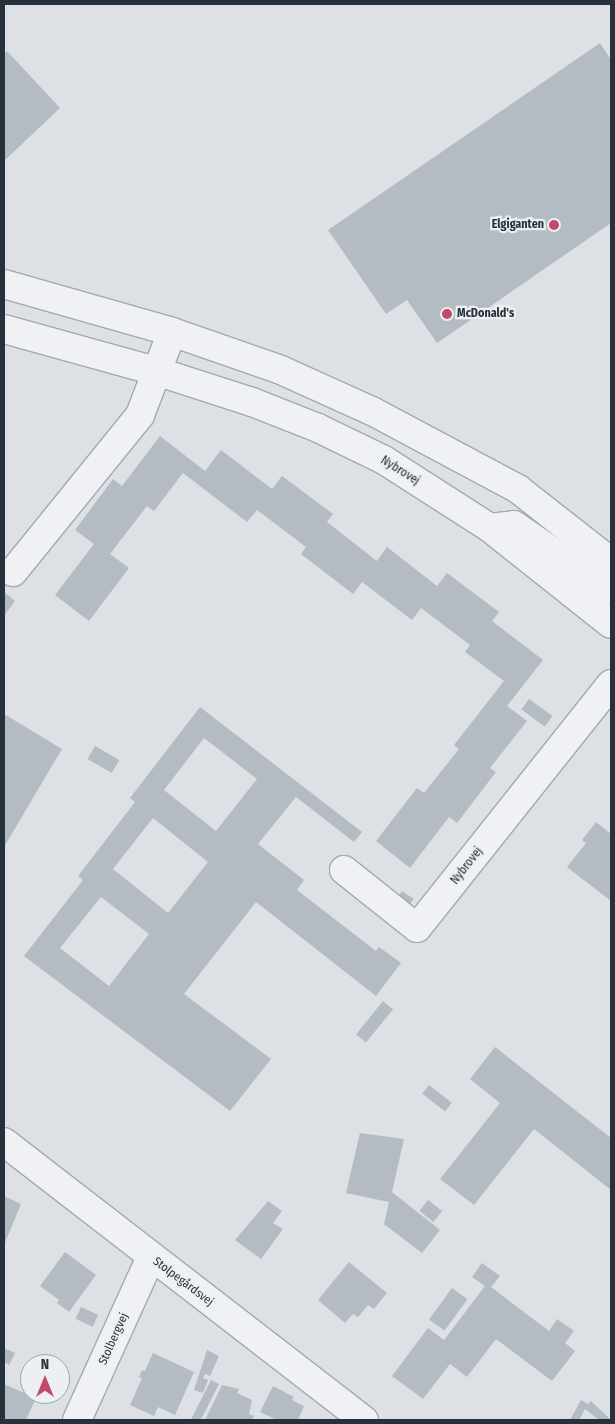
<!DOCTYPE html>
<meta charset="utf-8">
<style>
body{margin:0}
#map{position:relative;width:615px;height:1424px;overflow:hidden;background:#dde1e5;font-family:"Fira Sans Condensed",sans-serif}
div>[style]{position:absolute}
.building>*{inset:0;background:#b4bbc2;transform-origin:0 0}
.roads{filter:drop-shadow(1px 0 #a3a9af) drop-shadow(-1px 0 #a3a9af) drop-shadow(0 1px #a3a9af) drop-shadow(0 -1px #a3a9af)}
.minor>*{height:28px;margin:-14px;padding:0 14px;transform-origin:14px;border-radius:14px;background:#eff1f4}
.dots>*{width:14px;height:14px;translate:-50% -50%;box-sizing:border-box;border:2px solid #ecf0f3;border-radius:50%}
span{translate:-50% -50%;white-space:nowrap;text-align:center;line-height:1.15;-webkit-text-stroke:4.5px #ecf0f3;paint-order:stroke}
.poi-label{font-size:12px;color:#27313b;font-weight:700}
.right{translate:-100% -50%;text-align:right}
.left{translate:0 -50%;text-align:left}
.street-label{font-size:12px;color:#27313b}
.frame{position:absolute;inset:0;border:5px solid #27313b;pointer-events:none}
.north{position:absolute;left:20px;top:1354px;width:50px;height:50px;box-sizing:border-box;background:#ecf0f3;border:1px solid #9da4a9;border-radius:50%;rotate:0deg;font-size:14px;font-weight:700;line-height:20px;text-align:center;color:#27313b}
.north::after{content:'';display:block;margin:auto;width:18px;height:22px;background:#c3496a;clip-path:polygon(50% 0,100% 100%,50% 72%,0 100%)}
</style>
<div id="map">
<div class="building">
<div style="clip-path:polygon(600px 43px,611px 60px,611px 223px,437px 343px,407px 300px,386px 314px,328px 230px)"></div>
<div style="clip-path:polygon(7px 51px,60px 108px,4px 161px,4px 54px)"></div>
<div style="clip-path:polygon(160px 436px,205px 471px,221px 450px,272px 489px,282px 476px,333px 514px,327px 522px,377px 561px,387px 547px,437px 586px,447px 573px,499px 612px,492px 621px,543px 660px,507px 706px,527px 721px,490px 768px,496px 772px,457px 823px,449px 817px,410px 868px,376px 841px,417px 788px,424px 793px,459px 749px,454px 745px,504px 681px,465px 652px,470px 645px,421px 608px,412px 620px,362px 582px,353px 594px,301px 554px,306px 547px,257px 510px,247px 522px,183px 473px,154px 511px,147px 506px,110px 554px,129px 568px,89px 621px,55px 595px,94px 544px,75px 530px,113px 479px,122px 486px)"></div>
<div style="clip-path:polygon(4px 592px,15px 601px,4px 616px)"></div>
<div style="left:529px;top:699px;width:29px;height:13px;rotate:36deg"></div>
<div style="clip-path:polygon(evenodd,200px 707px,362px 832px,354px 842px,296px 797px,258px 844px,304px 880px,297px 890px,376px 951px,379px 947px,401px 963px,376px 996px,256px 902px,184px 994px,271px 1059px,230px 1111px,24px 956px,83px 880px,78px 876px,135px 802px,130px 798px,200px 707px,204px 738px,257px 779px,216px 831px,164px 790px,204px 738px,200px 707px,153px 818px,208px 862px,168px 913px,113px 869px,153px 818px,200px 707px,101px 897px,149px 934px,109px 986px,60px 948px,101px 897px)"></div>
<div style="clip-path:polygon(4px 714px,62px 749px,4px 847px)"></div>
<div style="left:95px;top:746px;width:28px;height:15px;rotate:30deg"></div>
<div style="clip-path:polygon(596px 822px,611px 834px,611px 901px,567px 867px,586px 843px,582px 840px)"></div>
<div style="left:402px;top:891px;width:14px;height:11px;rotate:34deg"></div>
<div style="left:383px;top:1001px;width:13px;height:43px;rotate:39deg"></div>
<div style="clip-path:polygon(495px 1047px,611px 1138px,611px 1190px,534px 1129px,474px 1205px,440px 1179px,500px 1103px,470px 1079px)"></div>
<div style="left:429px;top:1085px;width:29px;height:11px;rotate:38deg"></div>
<div style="clip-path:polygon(360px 1133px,404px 1139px,392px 1192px,440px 1230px,422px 1253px,384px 1224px,389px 1202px,346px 1193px)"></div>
<div style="clip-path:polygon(4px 1196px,21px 1204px,4px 1245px)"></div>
<div style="left:428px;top:1200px;width:18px;height:14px;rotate:38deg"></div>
<div style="clip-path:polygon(268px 1201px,282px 1211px,273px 1223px,283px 1229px,261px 1259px,235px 1240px)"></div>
<div style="clip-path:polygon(65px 1252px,96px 1275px,69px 1312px,57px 1303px,59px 1300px,40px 1286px)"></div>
<div style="clip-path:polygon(349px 1262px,387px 1293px,374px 1309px,368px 1305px,358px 1317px,353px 1314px,345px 1323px,318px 1300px)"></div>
<div style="clip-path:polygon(482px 1263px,500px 1276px,491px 1287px,549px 1331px,557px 1319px,574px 1331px,565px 1343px,575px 1351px,552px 1381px,496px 1339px,467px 1377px,450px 1364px,423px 1399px,392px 1376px,428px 1328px,444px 1340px,485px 1286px,472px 1277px)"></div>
<div style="left:452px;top:1288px;width:19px;height:39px;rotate:36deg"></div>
<div style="left:81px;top:1307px;width:19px;height:13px;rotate:25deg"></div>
<div style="clip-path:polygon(4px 1348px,15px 1353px,9px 1365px,4px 1362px)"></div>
<div style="clip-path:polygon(207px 1350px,219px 1356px,210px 1376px,205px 1374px,203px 1378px,208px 1380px,203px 1393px,194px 1390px)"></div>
<div style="clip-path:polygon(153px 1353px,194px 1372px,175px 1415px,158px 1407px,154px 1416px,130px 1405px,142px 1378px,139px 1377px,142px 1370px,145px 1371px)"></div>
<div style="left:211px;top:1380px;width:9px;height:44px;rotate:27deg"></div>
<div style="clip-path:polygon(4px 1384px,36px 1398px,26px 1420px,4px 1420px)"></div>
<div style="clip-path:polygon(222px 1385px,239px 1389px,237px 1393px,252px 1400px,249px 1414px,254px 1416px,252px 1420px,205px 1420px)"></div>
<div style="clip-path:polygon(273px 1386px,294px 1397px,292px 1400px,304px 1406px,298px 1420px,277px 1420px,260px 1412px)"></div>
<div style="clip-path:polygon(581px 1400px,588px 1404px,591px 1401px,611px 1420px,599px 1420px,585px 1409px,579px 1420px,570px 1420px)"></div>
</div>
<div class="roads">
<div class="minor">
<div style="left:4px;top:284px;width:175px;rotate:15.9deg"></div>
<div style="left:172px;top:332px;width:115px;rotate:19.2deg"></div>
<div style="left:281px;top:370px;width:100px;rotate:24.3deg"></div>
<div style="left:372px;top:411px;width:166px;rotate:28.1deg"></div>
<div style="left:518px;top:489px;width:118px;rotate:38.1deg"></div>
<div style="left:4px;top:329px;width:161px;rotate:15.5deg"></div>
<div style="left:159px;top:372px;width:98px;rotate:17.9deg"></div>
<div style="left:252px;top:402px;width:71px;rotate:21.5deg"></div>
<div style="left:318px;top:428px;width:73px;rotate:25.9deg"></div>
<div style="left:384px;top:460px;width:126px;rotate:32.7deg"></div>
<div style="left:490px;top:528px;width:154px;rotate:38.4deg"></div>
<div style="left:498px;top:527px;width:16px;rotate:-7deg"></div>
<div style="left:514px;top:525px;width:117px;rotate:34.2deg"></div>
<div style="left:13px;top:572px;width:202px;rotate:-51deg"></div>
<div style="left:140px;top:415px;width:89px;rotate:-68.9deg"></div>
<div style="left:344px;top:870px;width:93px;rotate:38.5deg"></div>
<div style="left:417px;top:928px;width:312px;rotate:-51.5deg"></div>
<div style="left:4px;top:1142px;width:455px;rotate:37.7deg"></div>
<div style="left:77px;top:1420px;width:179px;rotate:-65.6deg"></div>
</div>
</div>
<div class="dots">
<div style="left:554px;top:225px;background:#c3496a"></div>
<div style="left:447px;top:314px;background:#c3496a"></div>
</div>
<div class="poi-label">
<span class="right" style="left:544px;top:225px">Elgiganten</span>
<span class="left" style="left:457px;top:314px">McDonald's</span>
</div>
<div class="street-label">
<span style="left:400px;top:471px;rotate:32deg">Nybrovej</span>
<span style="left:467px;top:866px;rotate:-52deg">Nybrovej</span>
<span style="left:183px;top:1282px;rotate:37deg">Stolpegårdsvej</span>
<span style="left:114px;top:1339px;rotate:-66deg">Stolbergvej</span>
</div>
<div class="frame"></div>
<div class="north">N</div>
</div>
